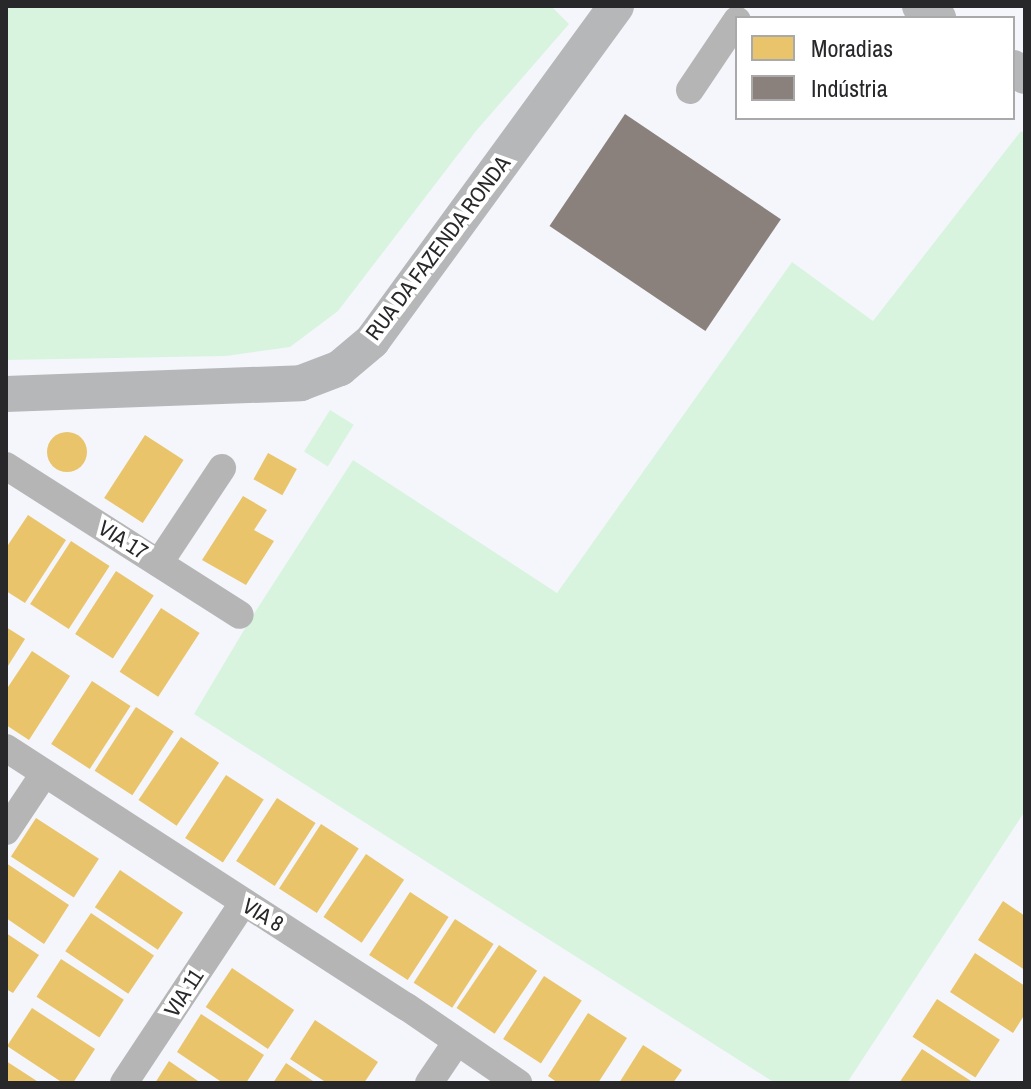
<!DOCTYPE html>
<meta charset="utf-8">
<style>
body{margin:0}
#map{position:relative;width:1031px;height:1089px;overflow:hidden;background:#f5f6fb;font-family:"Archivo Narrow",sans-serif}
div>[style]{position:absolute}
.green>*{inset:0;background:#d8f4de;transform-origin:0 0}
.homes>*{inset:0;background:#e9c46a;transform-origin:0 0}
.round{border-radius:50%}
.industry>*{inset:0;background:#8a817c;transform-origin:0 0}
.minor>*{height:28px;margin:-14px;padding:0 14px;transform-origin:14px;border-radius:14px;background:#b4b5b4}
.major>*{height:36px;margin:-18px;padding:0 18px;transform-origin:18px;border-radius:18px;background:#b6b7b9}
span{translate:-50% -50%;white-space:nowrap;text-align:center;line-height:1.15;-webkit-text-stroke:8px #fff;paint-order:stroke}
.street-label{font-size:22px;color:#28282b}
.frame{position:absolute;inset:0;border:8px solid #28282b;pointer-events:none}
.legend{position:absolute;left:735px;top:16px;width:280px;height:104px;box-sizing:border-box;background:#fff;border:2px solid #a9a9aa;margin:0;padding:10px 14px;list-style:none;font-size:24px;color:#28282b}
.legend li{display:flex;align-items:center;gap:16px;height:40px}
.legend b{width:40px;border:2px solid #a9a9aa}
</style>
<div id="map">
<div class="green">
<div style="clip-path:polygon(6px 6px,551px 6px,569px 24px,476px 131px,338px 311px,290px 347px,226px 356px,6px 360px)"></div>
<div style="clip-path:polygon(1021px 131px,1025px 134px,1025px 811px,847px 1083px,775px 1083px,194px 714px,250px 620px,353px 460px,557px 593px,792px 262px,873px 321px)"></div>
<div style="left:330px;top:410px;width:28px;height:49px;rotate:32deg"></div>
</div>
<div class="homes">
<div class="round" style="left:47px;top:432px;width:40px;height:40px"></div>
<div style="left:145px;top:435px;width:46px;height:75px;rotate:33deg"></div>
<div style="left:268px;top:453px;width:33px;height:30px;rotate:29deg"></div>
<div style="clip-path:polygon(243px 496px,267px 510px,254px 530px,274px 541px,246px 585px,202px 560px)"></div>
<div style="clip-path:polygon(28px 515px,66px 540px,25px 603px,6px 591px,6px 548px)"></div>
<div style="left:71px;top:541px;width:46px;height:75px;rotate:33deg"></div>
<div style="left:116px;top:571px;width:45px;height:75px;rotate:33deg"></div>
<div style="left:161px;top:608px;width:46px;height:76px;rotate:33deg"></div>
<div style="clip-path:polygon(6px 627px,25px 639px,6px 669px)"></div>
<div style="clip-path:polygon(32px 651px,70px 676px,29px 740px,6px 725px,6px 690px)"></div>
<div style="left:92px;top:681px;width:46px;height:75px;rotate:33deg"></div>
<div style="left:136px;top:707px;width:45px;height:76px;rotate:33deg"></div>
<div style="left:181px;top:737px;width:46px;height:76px;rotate:34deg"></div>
<div style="left:226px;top:775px;width:45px;height:75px;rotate:33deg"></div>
<div style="left:277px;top:798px;width:46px;height:75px;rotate:33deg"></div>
<div style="left:36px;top:818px;width:75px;height:46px;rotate:33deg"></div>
<div style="left:321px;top:824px;width:45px;height:77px;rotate:33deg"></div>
<div style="left:366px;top:854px;width:46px;height:76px;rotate:34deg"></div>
<div style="clip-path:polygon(6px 863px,69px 905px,44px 944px,6px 918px)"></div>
<div style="left:120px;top:870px;width:76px;height:45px;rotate:34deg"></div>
<div style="left:410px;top:892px;width:46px;height:75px;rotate:33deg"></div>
<div style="clip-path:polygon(1003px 901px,1025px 916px,1025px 970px,978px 940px)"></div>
<div style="left:91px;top:913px;width:76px;height:46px;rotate:34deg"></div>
<div style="left:455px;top:919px;width:46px;height:76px;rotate:33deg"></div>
<div style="clip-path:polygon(6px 933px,39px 955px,13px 993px,6px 989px)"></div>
<div style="left:499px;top:945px;width:46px;height:76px;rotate:34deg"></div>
<div style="clip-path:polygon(975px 953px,1025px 986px,1025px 1014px,1013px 1033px,950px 992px)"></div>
<div style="left:61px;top:959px;width:75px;height:45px;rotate:33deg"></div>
<div style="left:232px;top:968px;width:75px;height:47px;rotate:34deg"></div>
<div style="left:544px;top:976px;width:45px;height:75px;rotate:33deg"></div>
<div style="left:937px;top:999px;width:75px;height:45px;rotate:33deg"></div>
<div style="clip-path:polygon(32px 1008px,95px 1049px,73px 1083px,63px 1083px,7px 1046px)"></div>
<div style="clip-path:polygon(588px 1013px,627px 1038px,598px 1083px,558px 1083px,548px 1076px)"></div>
<div style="clip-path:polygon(201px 1014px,264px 1055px,246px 1083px,223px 1083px,177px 1052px)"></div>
<div style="clip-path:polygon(315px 1020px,378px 1062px,364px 1083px,327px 1083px,290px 1059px)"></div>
<div style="clip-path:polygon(643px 1045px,682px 1070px,673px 1083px,619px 1083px)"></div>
<div style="clip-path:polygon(922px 1049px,974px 1083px,899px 1083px)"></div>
<div style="clip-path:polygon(6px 1061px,40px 1083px,6px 1083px)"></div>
<div style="clip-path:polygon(169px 1061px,201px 1083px,155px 1083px)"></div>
<div style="clip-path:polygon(286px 1063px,316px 1083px,273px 1083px)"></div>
</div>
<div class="industry">
<div style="left:625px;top:114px;width:188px;height:135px;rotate:34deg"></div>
</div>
<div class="minor">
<div style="left:690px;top:90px;width:84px;rotate:-56.1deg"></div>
<div style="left:6px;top:466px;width:277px;rotate:32.5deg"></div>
<div style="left:159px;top:563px;width:114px;rotate:-56.4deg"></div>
<div style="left:6px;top:748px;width:477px;rotate:32.9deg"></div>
<div style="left:407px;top:1007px;width:135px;rotate:34.4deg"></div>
<div style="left:6px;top:831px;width:69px;rotate:-56.3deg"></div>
<div style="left:124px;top:1083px;width:216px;rotate:-56.5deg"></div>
<div style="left:429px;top:1083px;width:48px;rotate:-56deg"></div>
</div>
<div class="major">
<div style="left:920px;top:6px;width:22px;rotate:34deg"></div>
<div style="left:1013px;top:68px;width:14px;rotate:34deg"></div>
<div style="left:6px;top:394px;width:295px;rotate:-2.1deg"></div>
<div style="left:301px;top:383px;width:42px;rotate:-21deg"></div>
<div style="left:340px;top:368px;width:42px;rotate:-40.2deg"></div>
<div style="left:372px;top:341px;width:414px;rotate:-53.9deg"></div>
</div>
<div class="street-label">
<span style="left:438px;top:248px;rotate:-53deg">RUA DA FAZENDA RONDA</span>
<span style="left:123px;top:540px;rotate:32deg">VIA 17</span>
<span style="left:263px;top:915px;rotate:31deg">VIA 8</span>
<span style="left:184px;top:993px;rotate:-57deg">VIA 11</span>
</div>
<div class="frame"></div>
<ul class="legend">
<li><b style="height:22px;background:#e9c46a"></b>Moradias</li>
<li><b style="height:22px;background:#8a817c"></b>Indústria</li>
</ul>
</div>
